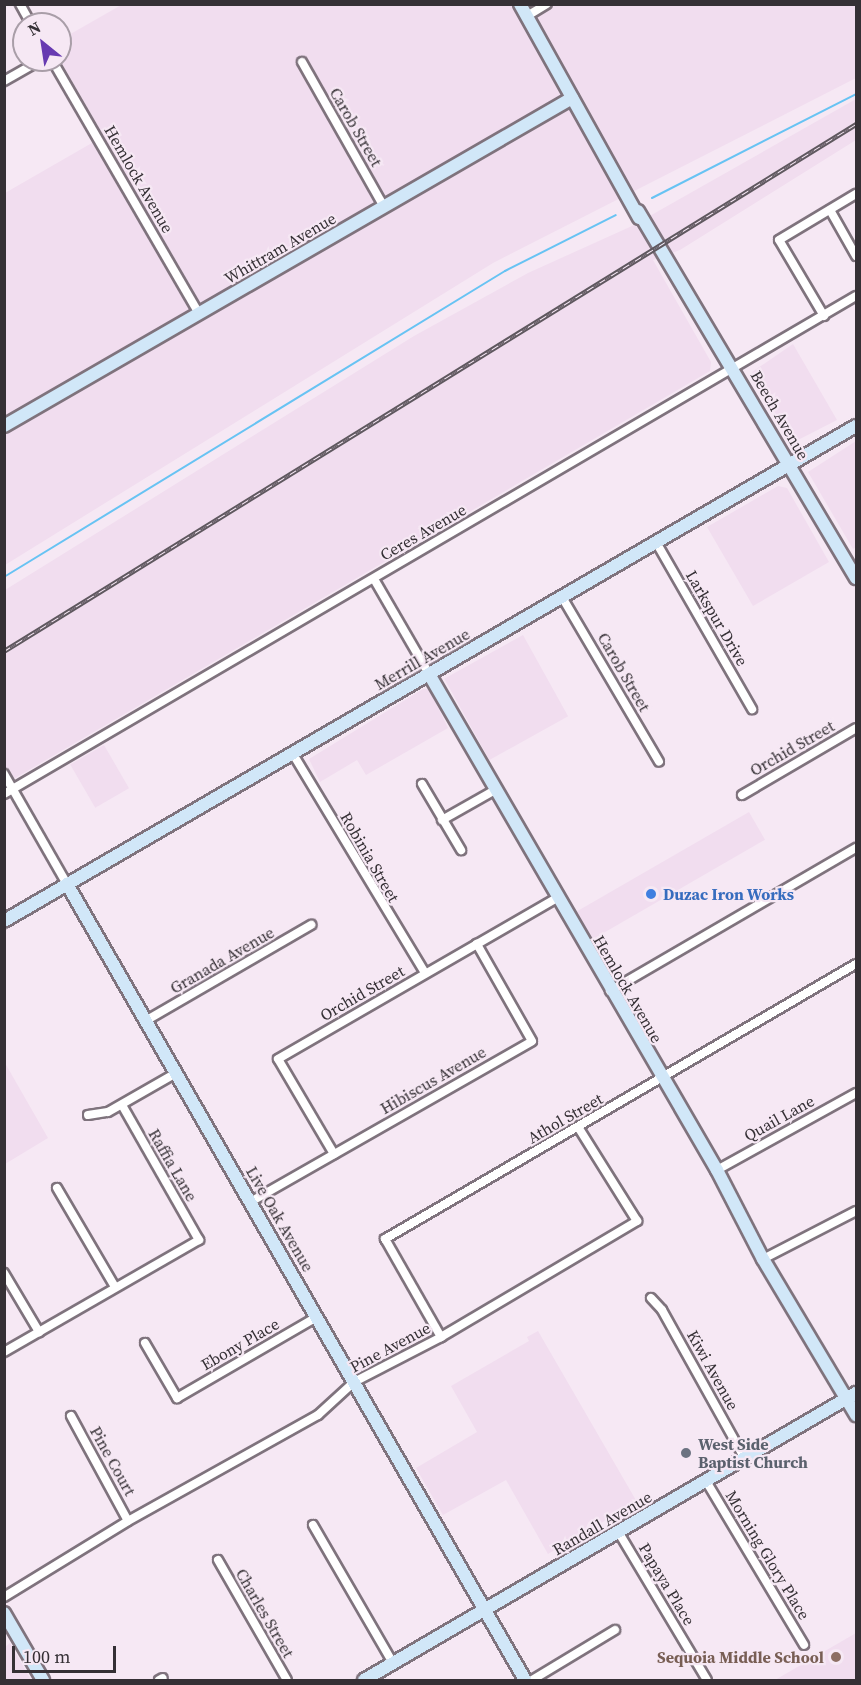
<!DOCTYPE html>
<style>
body{margin:0}
#map{position:relative;width:861px;height:1685px;overflow:hidden;background:#f6e8f4;font-family:"Source Serif 4",serif}
div>[style]{position:absolute}
.built>*{inset:0;background:#f1ddef;transform-origin:0 0}
.stream>*{height:2px;margin:-1px;padding:0 1px;transform-origin:1px;border-radius:1px;background:#67c3f3}
.roads{filter:drop-shadow(2px 0 #7f737d) drop-shadow(-2px 0 #7f737d) drop-shadow(0 2px #7f737d) drop-shadow(0 -2px #7f737d)}
.street>*{height:8px;margin:-4px;padding:0 4px;transform-origin:4px;border-radius:4px;background:#fff}
.secondary>*{height:12px;margin:-6px;padding:0 6px;transform-origin:6px;border-radius:6px;background:#d1e7f8}
.rail>*{height:4.5px;margin-top:-2.25px;transform-origin:0;background:repeating-linear-gradient(90deg,#f6e8f4 0 7px,#5f585f 0 14px);box-sizing:border-box;border-block:2px solid #5f585f}
.dots>*{width:16px;height:16px;translate:-50% -50%;box-sizing:border-box;border:3px solid #f6e8f4;border-radius:50%}
span{translate:-50% -50%;white-space:nowrap;text-align:center;line-height:1.15;-webkit-text-stroke:4.5px #f6e8f4;paint-order:stroke}
.street-label{font-size:16px;color:#353035}
.shop-label{font-size:16px;color:#366cbe;font-weight:700}
.left{translate:0 -50%;text-align:left}
.worship-label{font-size:16px;color:#5b616d;font-weight:700}
.education-label{font-size:16px;color:#785e54;font-weight:700}
.right{translate:-100% -50%;text-align:right}
.frame{position:absolute;inset:0;border:6px solid #353035;pointer-events:none}
.north{position:absolute;left:12px;top:12px;width:60px;height:60px;box-sizing:border-box;background:#f6e8f4;border:2px solid #a99ea8;border-radius:50%;rotate:330deg;font-size:16px;font-weight:700;line-height:24px;text-align:center;color:#353035}
.north::after{content:'';display:block;margin:auto;width:21px;height:27px;background:#673ab1;clip-path:polygon(50% 0,100% 100%,50% 72%,0 100%)}
.scale{position:absolute;left:12px;top:1646px;width:104px;height:27px;box-sizing:border-box;border:3px solid #353035;border-top:0;padding-left:8px;font-size:18px;line-height:21px;white-space:nowrap;color:#353035;-webkit-text-stroke:4px #f6e8f4;paint-order:stroke}
</style>
<div id="map">
<div class="built">
<div style="clip-path:polygon(123px 4px,856px 5px,856px 78px,493px 263px,5px 565px,5px 193px,104px 136px,60px 60px,60px 40px)"></div>
<div style="clip-path:polygon(856px 99px,856px 140px,680px 250px,653px 260px,711px 362px,710px 371px,5px 784px,5px 590px,414px 336px,528px 273px,632px 226px)"></div>
<div style="clip-path:polygon(793px 344px,837px 420px,796px 441px,789px 439px,752px 372px)"></div>
<div style="clip-path:polygon(856px 441px,856px 547px,853px 549px,808px 472px)"></div>
<div style="clip-path:polygon(778px 486px,787px 488px,829px 562px,753px 606px,707px 527px)"></div>
<div style="left:523px;top:635px;width:93px;height:90px;rotate:61deg"></div>
<div style="clip-path:polygon(423px 689px,429px 689px,448px 728px,366px 775px,357px 760px,320px 782px,309px 759px)"></div>
<div style="left:104px;top:745px;width:50px;height:39px;rotate:60deg"></div>
<div style="left:749px;top:812px;width:32px;height:200px;rotate:60deg"></div>
<div style="clip-path:polygon(5px 1063px,48px 1138px,5px 1164px,4px 1164px)"></div>
<div style="clip-path:polygon(538px 1331px,637px 1502px,548px 1554px,506px 1480px,443px 1515px,416px 1468px,477px 1432px,451px 1386px,529px 1341px,527px 1337px)"></div>
<div style="clip-path:polygon(856px 1633px,856px 1680px,775px 1680px)"></div>
<div style="clip-path:polygon(10px 1643px,31px 1680px,5px 1680px,5px 1647px)"></div>
</div>
<div class="stream">
<div style="left:652px;top:198px;width:229px;rotate:-27deg"></div>
<div style="left:4px;top:577px;width:587px;rotate:-31.42deg"></div>
<div style="left:505px;top:271px;width:124px;rotate:-26.8deg"></div>
</div>
<div class="roads">
<div class="street">
<div style="left:20px;top:4px;width:23px;rotate:61deg"></div>
<div style="left:527px;top:16px;width:23px;rotate:-31deg"></div>
<div style="left:52px;top:60px;width:293px;rotate:59.9deg"></div>
<div style="left:302px;top:62px;width:167px;rotate:60.5deg"></div>
<div style="left:4px;top:81px;width:43px;rotate:-29.6deg"></div>
<div style="left:830px;top:210px;width:53px;rotate:60.5deg"></div>
<div style="left:824px;top:316px;width:88px;rotate:-120.6deg"></div>
<div style="left:779px;top:240px;width:90px;rotate:-30.9deg"></div>
<div style="left:656px;top:542px;width:193px;rotate:60.1deg"></div>
<div style="left:374px;top:579px;width:110px;rotate:59.9deg"></div>
<div style="left:562px;top:597px;width:191px;rotate:59.5deg"></div>
<div style="left:293px;top:754px;width:256px;rotate:58.9deg"></div>
<div style="left:4px;top:774px;width:127px;rotate:60.2deg"></div>
<div style="left:422px;top:784px;width:77px;rotate:59.4deg"></div>
<div style="left:4px;top:794px;width:987px;rotate:-30.31deg"></div>
<div style="left:742px;top:795px;width:132px;rotate:-30.4deg"></div>
<div style="left:442px;top:820px;width:61px;rotate:-29.5deg"></div>
<div style="left:610px;top:991px;width:285px;rotate:-30.2deg"></div>
<div style="left:147px;top:1020px;width:190px;rotate:-30.1deg"></div>
<div style="left:88px;top:1115px;width:20px;rotate:-9deg"></div>
<div style="left:108px;top:1112px;width:78px;rotate:-29.8deg"></div>
<div style="left:334px;top:1154px;width:110px;rotate:-120.5deg"></div>
<div style="left:278px;top:1059px;width:322px;rotate:-30deg"></div>
<div style="left:717px;top:1170px;width:159px;rotate:-29deg"></div>
<div style="left:57px;top:1188px;width:115px;rotate:59.6deg"></div>
<div style="left:252px;top:1201px;width:322px;rotate:-29.7deg"></div>
<div style="left:532px;top:1041px;width:112px;rotate:-119.6deg"></div>
<div style="left:763px;top:1259px;width:105px;rotate:-27.3deg"></div>
<div style="left:4px;top:1273px;width:69px;rotate:59.3deg"></div>
<div style="left:651px;top:1298px;width:16px;rotate:47deg"></div>
<div style="left:662px;top:1310px;width:171px;rotate:60.9deg"></div>
<div style="left:441px;top:1337px;width:113px;rotate:-119.7deg"></div>
<div style="left:385px;top:1239px;width:545px;rotate:-30.28deg"></div>
<div style="left:145px;top:1343px;width:64px;rotate:59.8deg"></div>
<div style="left:177px;top:1398px;width:162px;rotate:-30.1deg"></div>
<div style="left:4px;top:1352px;width:225px;rotate:-29.9deg"></div>
<div style="left:199px;top:1240px;width:155px;rotate:-119.7deg"></div>
<div style="left:71px;top:1416px;width:119px;rotate:61.5deg"></div>
<div style="left:706px;top:1481px;width:191px;rotate:59.1deg"></div>
<div style="left:313px;top:1525px;width:160px;rotate:59.9deg"></div>
<div style="left:619px;top:1533px;width:171px;rotate:59.1deg"></div>
<div style="left:218px;top:1560px;width:138px;rotate:60.1deg"></div>
<div style="left:4px;top:1597px;width:145px;rotate:-31.5deg"></div>
<div style="left:128px;top:1521px;width:218px;rotate:-29.2deg"></div>
<div style="left:318px;top:1415px;width:49px;rotate:-42.5deg"></div>
<div style="left:354px;top:1382px;width:98px;rotate:-27.3deg"></div>
<div style="left:441px;top:1337px;width:228px;rotate:-30.6deg"></div>
<div style="left:637px;top:1221px;width:111px;rotate:-122.1deg"></div>
<div style="left:159px;top:1680px;width:4px;rotate:-27deg"></div>
<div style="left:532px;top:1680px;width:97px;rotate:-31.1deg"></div>
</div>
<div class="secondary">
<div style="left:520px;top:4px;width:245px;rotate:60.9deg"></div>
<div style="left:638px;top:211px;width:427px;rotate:59.3deg"></div>
<div style="left:4px;top:426px;width:656px;rotate:-30deg"></div>
<div style="left:429px;top:674px;width:574px;rotate:59.86deg"></div>
<div style="left:717px;top:1170px;width:100px;rotate:62.7deg"></div>
<div style="left:763px;top:1259px;width:182px;rotate:59.2deg"></div>
<div style="left:67px;top:884px;width:918px;rotate:60.08deg"></div>
<div style="left:4px;top:921px;width:985px;rotate:-30.16deg"></div>
<div style="left:4px;top:1613px;width:78px;rotate:59.8deg"></div>
<div style="left:364px;top:1680px;width:570px;rotate:-30.26deg"></div>
</div>
</div>
<div class="rail">
<div style="left:4px;top:651px;width:1002px;rotate:-31.74deg"></div>
</div>
<div class="dots">
<div style="left:651px;top:894px;background:#3f7fe0"></div>
<div style="left:686px;top:1453px;background:#6b7280"></div>
<div style="left:836px;top:1657px;background:#8d6e63"></div>
</div>
<div class="street-label">
<span style="left:356px;top:127px;rotate:60deg">Carob Street</span>
<span style="left:139px;top:179px;rotate:60deg">Hemlock Avenue</span>
<span style="left:280px;top:248px;rotate:-30deg">Whittram Avenue</span>
<span style="left:780px;top:415px;rotate:60deg">Beech Avenue</span>
<span style="left:423px;top:532px;rotate:-30deg">Ceres Avenue</span>
<span style="left:717px;top:618px;rotate:60deg">Larkspur Drive</span>
<span style="left:422px;top:659px;rotate:-30deg">Merrill Avenue</span>
<span style="left:624px;top:672px;rotate:60deg">Carob Street</span>
<span style="left:792px;top:748px;rotate:-30deg">Orchid Street</span>
<span style="left:370px;top:857px;rotate:60deg">Robinia Street</span>
<span style="left:222px;top:960px;rotate:-30deg">Granada Avenue</span>
<span style="left:628px;top:989px;rotate:60deg">Hemlock Avenue</span>
<span style="left:362px;top:993px;rotate:-30deg">Orchid Street</span>
<span style="left:433px;top:1080px;rotate:-30deg">Hibiscus Avenue</span>
<span style="left:565px;top:1118px;rotate:-30deg">Athol Street</span>
<span style="left:779px;top:1118px;rotate:-29deg">Quail Lane</span>
<span style="left:173px;top:1165px;rotate:60deg">Raffia Lane</span>
<span style="left:280px;top:1219px;rotate:60deg">Live Oak Avenue</span>
<span style="left:240px;top:1344px;rotate:-30deg">Ebony Place</span>
<span style="left:390px;top:1347px;rotate:-28deg">Pine Avenue</span>
<span style="left:713px;top:1370px;rotate:61deg">Kiwi Avenue</span>
<span style="left:113px;top:1461px;rotate:61deg">Pine Court</span>
<span style="left:602px;top:1523px;rotate:-30deg">Randall Avenue</span>
<span style="left:768px;top:1555px;rotate:59deg">Morning Glory Place</span>
<span style="left:667px;top:1584px;rotate:59deg">Papaya Place</span>
<span style="left:265px;top:1613px;rotate:60deg">Charles Street</span>
</div>
<div class="shop-label">
<span class="left" style="left:663px;top:894px">Duzac Iron Works</span>
</div>
<div class="worship-label">
<span class="left" style="left:698px;top:1453px">West Side<br>Baptist Church</span>
</div>
<div class="education-label">
<span class="right" style="left:824px;top:1657px">Sequoia Middle School</span>
</div>
<div class="frame"></div>
<div class="north">N</div>
<div class="scale">100 m</div>
</div>
